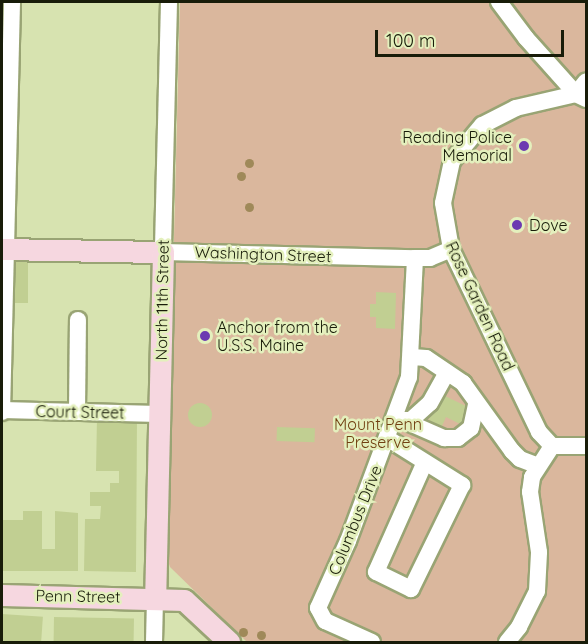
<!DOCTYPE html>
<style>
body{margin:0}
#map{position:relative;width:588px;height:644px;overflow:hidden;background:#d7e3b0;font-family:Quicksand,sans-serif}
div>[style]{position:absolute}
.green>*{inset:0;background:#dab79d}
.building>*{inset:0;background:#c1cf92;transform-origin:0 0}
.round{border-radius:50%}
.roads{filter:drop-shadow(2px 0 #99a474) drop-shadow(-2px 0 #99a474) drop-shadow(0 2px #99a474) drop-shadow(0 -2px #99a474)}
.minor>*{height:16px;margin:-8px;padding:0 8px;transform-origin:8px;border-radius:8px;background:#fff}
.major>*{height:21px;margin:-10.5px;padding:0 10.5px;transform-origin:10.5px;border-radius:10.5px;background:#f6d7e0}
.trees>*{width:9px;height:9px;margin:-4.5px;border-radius:50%;background:#9f8959}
.dots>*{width:16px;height:16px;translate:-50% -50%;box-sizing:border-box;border:3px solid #e4f0bd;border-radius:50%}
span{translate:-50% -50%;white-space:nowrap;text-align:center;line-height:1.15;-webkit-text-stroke:5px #e4f0bd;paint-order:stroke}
.poi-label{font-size:16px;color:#181c09}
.right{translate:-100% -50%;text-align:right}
.left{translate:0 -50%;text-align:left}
.street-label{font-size:16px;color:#181c09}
.park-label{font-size:16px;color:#714011}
.frame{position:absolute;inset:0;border:3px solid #181c09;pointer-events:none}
.scale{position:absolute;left:375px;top:30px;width:189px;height:27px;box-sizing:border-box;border:3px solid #181c09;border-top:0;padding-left:8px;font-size:18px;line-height:21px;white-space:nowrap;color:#181c09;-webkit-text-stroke:4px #e4f0bd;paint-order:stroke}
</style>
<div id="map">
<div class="green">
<div style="clip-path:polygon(180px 2px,586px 2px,586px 642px,247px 642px,170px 567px,166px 555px)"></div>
</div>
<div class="building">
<div style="left:11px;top:262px;width:17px;height:41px"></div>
<div style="clip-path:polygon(376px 292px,396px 293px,395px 329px,376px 328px,376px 317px,370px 317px,370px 304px,376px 304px)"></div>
<div style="clip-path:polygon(441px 394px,474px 410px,466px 427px,446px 417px,439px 433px,426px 426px)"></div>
<div class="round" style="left:188px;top:403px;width:24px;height:24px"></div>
<div style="clip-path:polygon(97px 417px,137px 417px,136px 572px,84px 571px,85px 519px,100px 519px,101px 506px,90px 506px,90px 492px,110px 492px,110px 483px,119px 483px,119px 471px,96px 471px)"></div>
<div style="left:277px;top:427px;width:38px;height:14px;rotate:2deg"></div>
<div style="clip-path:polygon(23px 511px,42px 511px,42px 549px,55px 549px,55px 511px,78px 513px,78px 571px,2px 571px,2px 520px,23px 520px)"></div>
<div style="left:2px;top:614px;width:41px;height:28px;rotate:4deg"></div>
<div style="left:54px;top:617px;width:80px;height:25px;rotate:1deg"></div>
</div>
<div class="roads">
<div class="minor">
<div style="left:169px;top:2px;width:250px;rotate:91.4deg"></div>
<div style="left:163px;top:252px;width:252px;rotate:1.4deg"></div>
<div style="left:415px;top:258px;width:15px"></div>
<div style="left:430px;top:258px;width:23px;rotate:-23deg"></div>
<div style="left:499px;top:2px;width:45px;rotate:53.1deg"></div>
<div style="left:526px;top:38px;width:75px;rotate:48.2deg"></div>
<div style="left:576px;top:94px;width:11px;rotate:27deg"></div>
<div style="left:576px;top:94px;width:62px;rotate:166.9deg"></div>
<div style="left:516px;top:108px;width:38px;rotate:153deg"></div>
<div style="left:482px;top:125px;width:47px;rotate:129.8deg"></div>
<div style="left:452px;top:161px;width:43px;rotate:102.1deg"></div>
<div style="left:443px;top:203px;width:47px;rotate:80.1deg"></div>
<div style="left:451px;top:249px;width:203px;rotate:64.3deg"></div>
<div style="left:539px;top:432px;width:19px;rotate:47deg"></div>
<div style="left:552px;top:446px;width:34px"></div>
<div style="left:576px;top:94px;width:16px;rotate:-52deg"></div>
<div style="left:412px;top:357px;width:14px;rotate:4deg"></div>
<div style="left:426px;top:358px;width:45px;rotate:34deg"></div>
<div style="left:463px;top:383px;width:84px;rotate:54.2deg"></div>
<div style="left:512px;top:451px;width:11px;rotate:45deg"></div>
<div style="left:520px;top:459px;width:19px;rotate:21deg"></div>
<div style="left:2px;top:410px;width:157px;rotate:1.5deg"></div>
<div style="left:2px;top:412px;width:410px;rotate:-88.6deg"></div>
<div style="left:77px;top:412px;width:92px;rotate:-89.4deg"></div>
<div style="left:399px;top:420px;width:12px"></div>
<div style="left:411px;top:420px;width:25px;rotate:-42deg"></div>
<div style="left:430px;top:403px;width:35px;rotate:-61deg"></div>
<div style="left:405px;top:421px;width:43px;rotate:23.6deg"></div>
<div style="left:444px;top:438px;width:14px"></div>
<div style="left:458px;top:438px;width:16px;rotate:-38deg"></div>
<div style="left:471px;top:428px;width:25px;rotate:-78deg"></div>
<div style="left:387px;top:438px;width:89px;rotate:32.1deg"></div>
<div style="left:462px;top:485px;width:116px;rotate:116.1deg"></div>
<div style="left:411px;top:589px;width:39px;rotate:-154deg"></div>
<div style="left:376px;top:572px;width:120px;rotate:-66deg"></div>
<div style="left:154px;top:642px;width:44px;rotate:-88.7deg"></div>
<div style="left:372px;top:642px;width:51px;rotate:-155.9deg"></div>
<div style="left:325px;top:621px;width:15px;rotate:-118deg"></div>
<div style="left:318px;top:608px;width:73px;rotate:-65.9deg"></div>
<div style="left:348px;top:541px;width:175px;rotate:-69.6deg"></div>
<div style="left:409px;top:377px;width:119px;rotate:-87.1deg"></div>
<div style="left:507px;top:642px;width:19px;rotate:-51deg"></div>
<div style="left:519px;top:627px;width:40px;rotate:-63.4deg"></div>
<div style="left:537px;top:591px;width:39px;rotate:-87deg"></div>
<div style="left:539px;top:552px;width:61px;rotate:-98.5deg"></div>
<div style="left:530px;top:492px;width:15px;rotate:-82deg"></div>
<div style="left:532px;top:477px;width:37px;rotate:-57deg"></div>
</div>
<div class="major">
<div style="left:2px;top:249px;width:161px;rotate:1.1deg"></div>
<div style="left:163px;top:252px;width:346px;rotate:91.3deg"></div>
<div style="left:2px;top:595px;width:182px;rotate:1.6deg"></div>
<div style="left:184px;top:600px;width:62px;rotate:43deg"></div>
</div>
</div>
<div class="trees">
<div style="left:249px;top:163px"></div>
<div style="left:241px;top:176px"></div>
<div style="left:249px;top:207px"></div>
<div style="left:243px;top:632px"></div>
<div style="left:261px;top:635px"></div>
</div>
<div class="dots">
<div style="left:524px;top:146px;background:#6c3ab1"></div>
<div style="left:517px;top:225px;background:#6c3ab1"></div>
<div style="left:205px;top:336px;background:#6c3ab1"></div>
</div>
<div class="poi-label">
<span class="right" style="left:512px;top:146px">Reading Police<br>Memorial</span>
<span class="left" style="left:529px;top:225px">Dove</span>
<span class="left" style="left:217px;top:336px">Anchor from the<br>U.S.S. Maine</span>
</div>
<div class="street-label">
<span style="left:263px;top:254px;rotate:2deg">Washington Street</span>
<span style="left:162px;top:300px;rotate:-89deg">North 11th Street</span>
<span style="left:480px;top:306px;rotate:65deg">Rose Garden Road</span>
<span style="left:80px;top:412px;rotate:1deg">Court Street</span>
<span style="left:355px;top:520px;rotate:-68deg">Columbus Drive</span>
<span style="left:78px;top:596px;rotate:1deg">Penn Street</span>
</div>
<div class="park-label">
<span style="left:378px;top:433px">Mount Penn<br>Preserve</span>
</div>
<div class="frame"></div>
<div class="scale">100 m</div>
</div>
